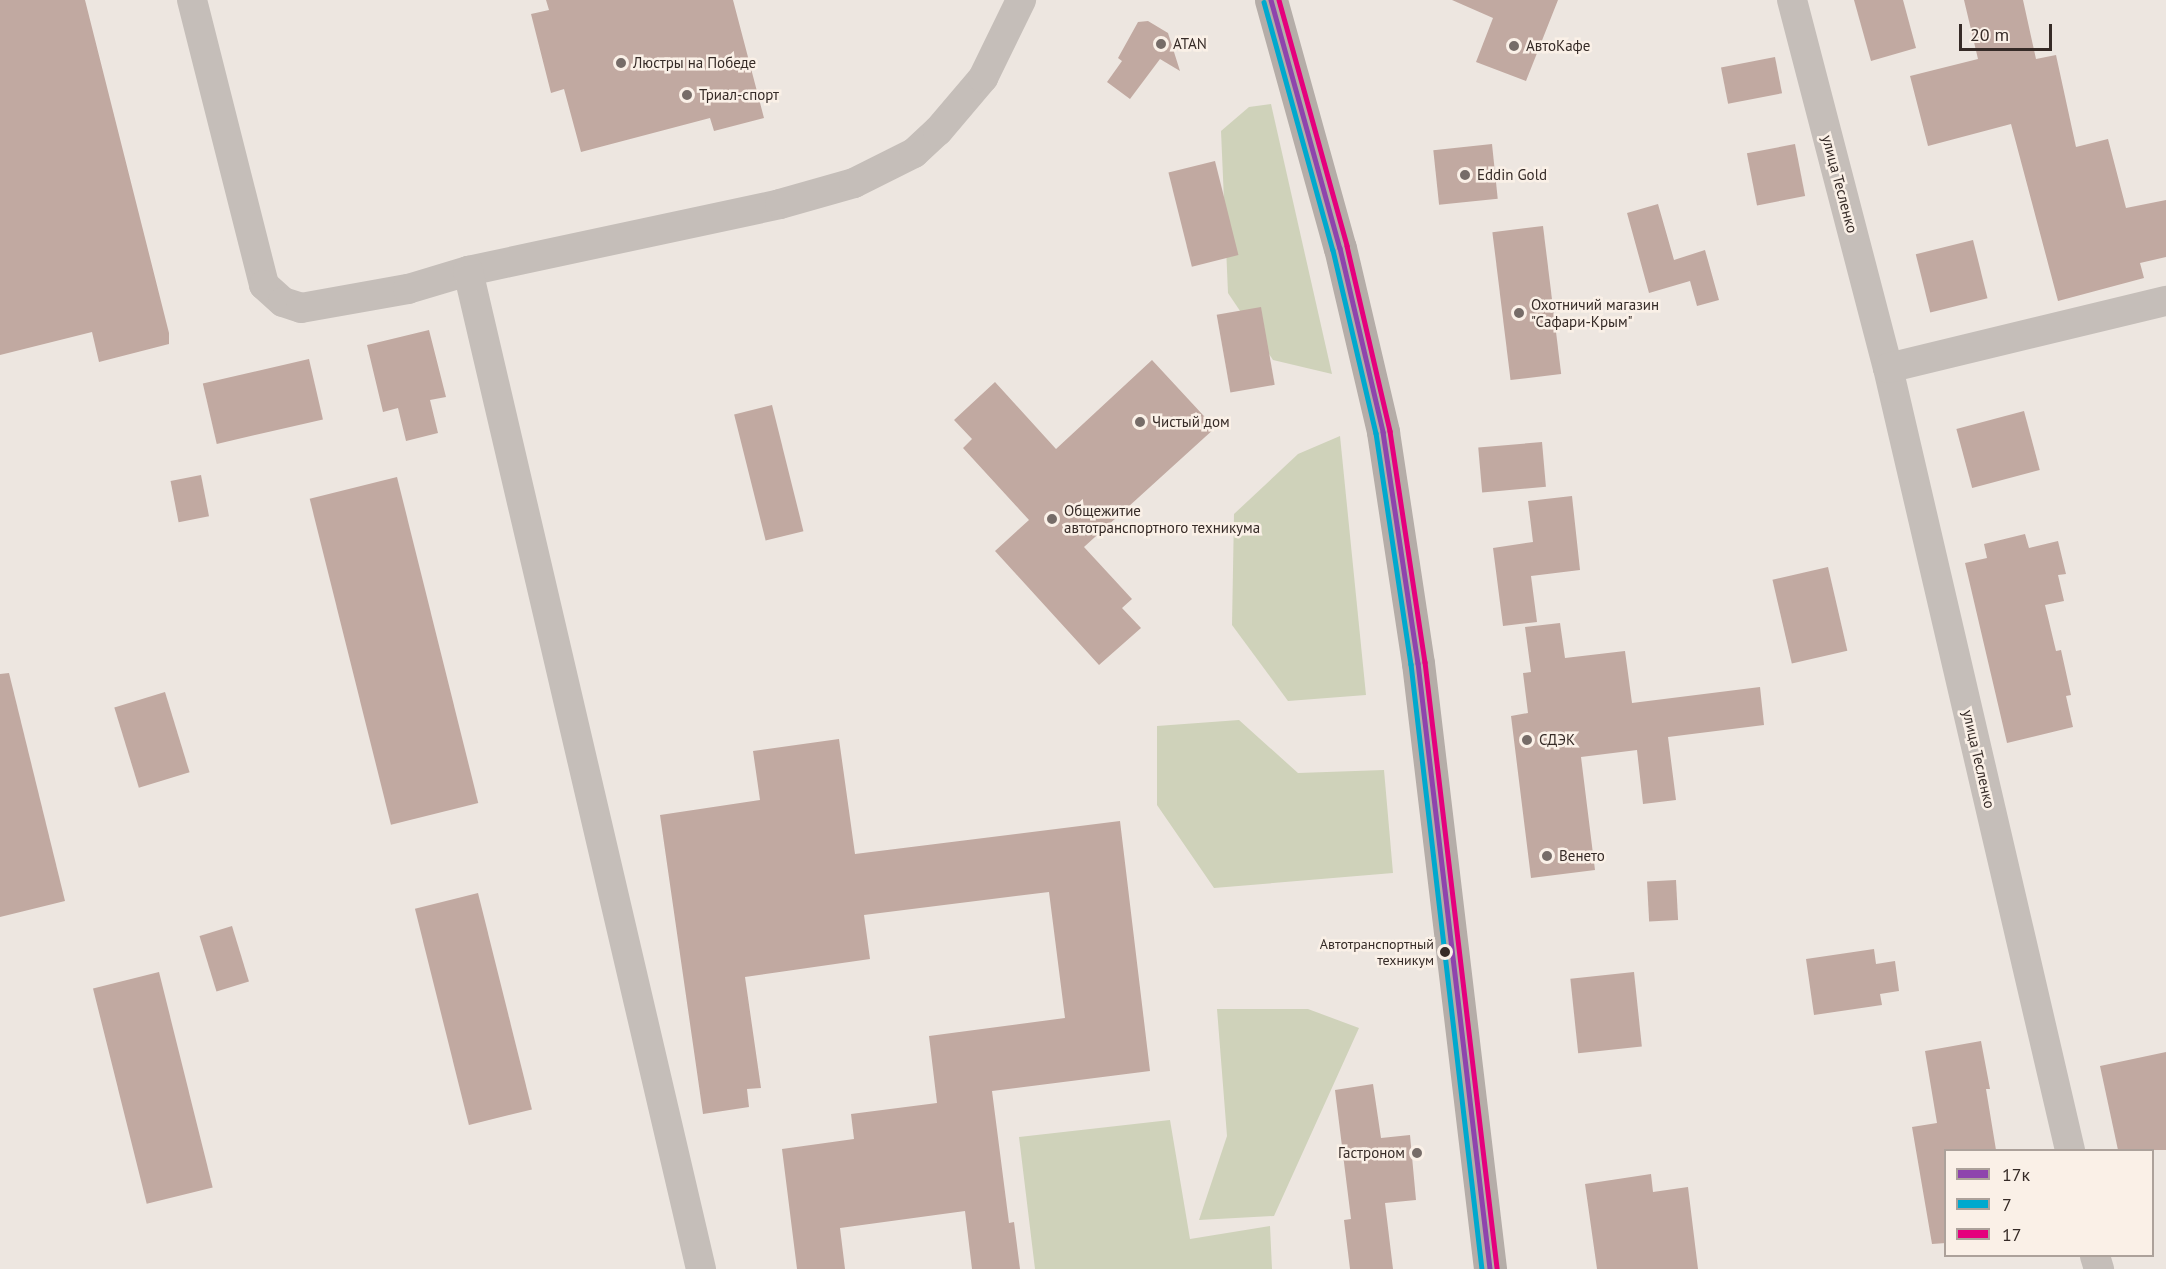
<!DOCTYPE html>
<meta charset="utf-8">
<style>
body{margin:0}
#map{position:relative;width:2166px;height:1269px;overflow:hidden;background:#ede6e0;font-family:"PT Sans",sans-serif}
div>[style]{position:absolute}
.green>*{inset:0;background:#cfd2ba}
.building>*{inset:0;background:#c1a9a1;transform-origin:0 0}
.street>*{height:30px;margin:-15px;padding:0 15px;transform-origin:15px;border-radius:15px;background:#c5beb9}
.primary>*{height:33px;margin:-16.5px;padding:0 16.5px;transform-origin:16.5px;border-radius:16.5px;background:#b5ada8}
.bus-1>*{height:4.5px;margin:-2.25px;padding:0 2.25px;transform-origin:2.25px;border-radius:2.25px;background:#8e44ad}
.bus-2>*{height:4.5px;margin:-2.25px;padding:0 2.25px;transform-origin:2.25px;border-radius:2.25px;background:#00a9ce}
.bus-3>*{height:4.5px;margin:-2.25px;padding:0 2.25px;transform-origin:2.25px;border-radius:2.25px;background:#e5007d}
.dots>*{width:16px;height:16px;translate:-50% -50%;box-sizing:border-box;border:3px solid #faf0e7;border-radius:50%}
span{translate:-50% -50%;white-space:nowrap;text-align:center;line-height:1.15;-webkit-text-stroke:5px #faf0e7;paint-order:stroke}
.bus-label{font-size:14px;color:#362b27}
.right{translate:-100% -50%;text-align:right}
.poi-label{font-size:15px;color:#362b27}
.left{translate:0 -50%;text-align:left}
.street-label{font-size:15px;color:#362b27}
.legend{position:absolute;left:1944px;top:1149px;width:210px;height:108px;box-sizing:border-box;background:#faf0e7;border:2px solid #aca19a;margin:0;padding:8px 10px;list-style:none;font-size:18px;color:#362b27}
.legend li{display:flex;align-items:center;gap:12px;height:30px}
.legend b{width:30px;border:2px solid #aca19a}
.scale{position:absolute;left:1959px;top:24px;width:93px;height:27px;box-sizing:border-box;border:3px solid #362b27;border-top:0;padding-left:8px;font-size:18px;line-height:21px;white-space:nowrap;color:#362b27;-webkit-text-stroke:4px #faf0e7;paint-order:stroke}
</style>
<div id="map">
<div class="green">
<div style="clip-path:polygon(1271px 104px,1332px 374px,1273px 360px,1228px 293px,1221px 131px,1249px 107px)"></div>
<div style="clip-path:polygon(1340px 436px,1366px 695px,1288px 701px,1232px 625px,1234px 514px,1298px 454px)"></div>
<div style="clip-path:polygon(1239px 720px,1298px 773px,1384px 770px,1393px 873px,1214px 888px,1157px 805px,1157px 726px)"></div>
<div style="clip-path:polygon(1217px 1009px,1308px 1009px,1359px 1028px,1274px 1216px,1199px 1220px,1227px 1136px)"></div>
<div style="clip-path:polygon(1170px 1120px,1190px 1239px,1270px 1226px,1272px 1269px,1035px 1269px,1019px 1137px)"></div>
</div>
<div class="building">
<div style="clip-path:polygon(0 0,85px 0,169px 333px,169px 344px,99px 362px,92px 332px,0 355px)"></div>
<div style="clip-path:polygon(546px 0,733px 0,764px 118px,714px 131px,710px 118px,581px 152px,564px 89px,551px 93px,531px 14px,549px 10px)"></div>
<div style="clip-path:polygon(1452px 0,1558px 0,1526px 81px,1476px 62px,1493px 18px)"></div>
<div style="clip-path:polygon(1854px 0,1903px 0,1916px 48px,1871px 61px)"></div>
<div style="clip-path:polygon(1964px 0,2023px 0,2036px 59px,2056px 55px,2076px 147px,2108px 139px,2126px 208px,2166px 200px,2166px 257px,2140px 263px,2144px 278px,2058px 301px,2011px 124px,1928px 146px,1910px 76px,1978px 59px)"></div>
<div style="clip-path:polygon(1148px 21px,1168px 33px,1180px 71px,1160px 59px,1130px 99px,1107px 82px,1122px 61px,1118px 58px,1138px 22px)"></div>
<div style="left:1775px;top:57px;width:37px;height:55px;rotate:79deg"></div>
<div style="left:1492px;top:144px;width:55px;height:59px;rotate:84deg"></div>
<div style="left:1795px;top:144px;width:53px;height:49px;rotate:79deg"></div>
<div style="left:1215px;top:161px;width:97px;height:48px;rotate:76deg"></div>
<div style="clip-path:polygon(1658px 204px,1674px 260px,1705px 250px,1719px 300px,1697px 306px,1690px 281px,1649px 293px,1627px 213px)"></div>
<div style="left:1543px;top:226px;width:149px;height:51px;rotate:83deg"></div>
<div style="left:1973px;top:240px;width:60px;height:59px;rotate:76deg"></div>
<div style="left:1261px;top:307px;width:79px;height:45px;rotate:80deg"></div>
<div style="clip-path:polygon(429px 330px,446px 397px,430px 400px,438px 433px,406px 441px,398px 408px,383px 412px,367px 345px)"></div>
<div style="left:309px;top:359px;width:62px;height:109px;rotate:77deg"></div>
<div style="clip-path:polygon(1152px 360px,1215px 428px,1084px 547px,1132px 599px,1122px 608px,1141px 628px,1099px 665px,995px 551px,1029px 520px,963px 448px,972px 439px,954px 420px,995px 382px,1056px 449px)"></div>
<div style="left:772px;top:405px;width:130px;height:39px;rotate:76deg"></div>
<div style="left:2024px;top:411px;width:61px;height:70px;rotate:75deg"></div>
<div style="left:1542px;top:442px;width:45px;height:64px;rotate:85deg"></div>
<div style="left:201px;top:475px;width:42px;height:31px;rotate:79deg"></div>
<div style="left:397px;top:477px;width:336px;height:90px;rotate:76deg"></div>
<div style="clip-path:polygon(1572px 496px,1580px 570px,1531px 576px,1537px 622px,1503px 626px,1493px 548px,1533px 542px,1528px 501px)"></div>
<div style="clip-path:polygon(2025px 534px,2029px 548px,2058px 541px,2066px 574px,2058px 575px,2064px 601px,2045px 605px,2056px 651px,2061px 650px,2071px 695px,2066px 696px,2073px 727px,2007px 743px,1965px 563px,1987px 558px,1984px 544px)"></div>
<div style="left:1828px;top:567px;width:86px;height:57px;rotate:77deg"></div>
<div style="clip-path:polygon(1560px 623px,1565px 658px,1625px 651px,1632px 703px,1760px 687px,1764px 725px,1668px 737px,1676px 800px,1643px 804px,1637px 750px,1581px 757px,1595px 870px,1531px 878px,1511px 716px,1528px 713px,1523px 673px,1531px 672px,1525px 627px)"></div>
<div style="clip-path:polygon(9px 673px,65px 901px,0 917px,0 674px)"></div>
<div style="left:165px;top:692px;width:84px;height:53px;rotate:73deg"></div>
<div style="clip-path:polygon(839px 739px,855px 854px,1120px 821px,1150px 1071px,992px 1091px,1009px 1223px,1014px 1222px,1020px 1269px,972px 1269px,965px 1211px,840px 1228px,845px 1269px,797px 1269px,782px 1149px,854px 1139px,851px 1114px,937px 1103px,929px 1036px,1065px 1018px,1049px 892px,864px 915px,870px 959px,745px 977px,761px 1088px,747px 1089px,749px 1107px,703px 1114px,660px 815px,760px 800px,753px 751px)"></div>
<div style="left:1676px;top:880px;width:40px;height:29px;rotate:87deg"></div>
<div style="left:478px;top:893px;width:223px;height:65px;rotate:76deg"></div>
<div style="left:232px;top:926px;width:58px;height:34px;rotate:73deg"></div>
<div style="clip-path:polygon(1874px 949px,1876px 964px,1895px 961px,1899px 991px,1880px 994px,1882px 1005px,1814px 1015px,1806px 959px)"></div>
<div style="left:159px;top:972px;width:222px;height:68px;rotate:76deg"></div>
<div style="left:1634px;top:972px;width:75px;height:64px;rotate:84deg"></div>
<div style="clip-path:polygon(1981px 1041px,1990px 1089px,1986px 1089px,1996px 1150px,1946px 1150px,1946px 1243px,1932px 1244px,1912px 1127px,1937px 1123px,1925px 1051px)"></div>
<div style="clip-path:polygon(2166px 1052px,2166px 1150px,2118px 1150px,2100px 1066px)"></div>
<div style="clip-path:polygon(1373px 1084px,1381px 1138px,1410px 1135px,1416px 1200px,1385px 1203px,1393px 1269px,1350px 1269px,1344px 1220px,1351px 1219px,1335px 1090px)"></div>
<div style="clip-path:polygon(1651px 1174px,1653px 1192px,1688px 1187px,1698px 1269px,1597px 1269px,1585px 1184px)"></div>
</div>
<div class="street">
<div style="left:192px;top:0;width:294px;rotate:75.8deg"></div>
<div style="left:264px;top:285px;width:25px;rotate:42deg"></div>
<div style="left:283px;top:302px;width:19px;rotate:18deg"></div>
<div style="left:301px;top:308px;width:109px;rotate:-10.1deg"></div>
<div style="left:408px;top:289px;width:63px;rotate:-16.7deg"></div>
<div style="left:468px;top:271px;width:319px;rotate:-12.1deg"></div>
<div style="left:780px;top:204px;width:77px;rotate:-15.8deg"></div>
<div style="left:854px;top:183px;width:67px;rotate:-26.6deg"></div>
<div style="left:914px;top:153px;width:33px;rotate:-43deg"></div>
<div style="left:938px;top:131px;width:70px;rotate:-49.7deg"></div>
<div style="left:983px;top:78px;width:87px;rotate:-64deg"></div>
<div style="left:1792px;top:0;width:380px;rotate:75.4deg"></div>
<div style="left:1888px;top:368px;width:803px;rotate:76.9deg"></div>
<div style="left:468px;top:271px;width:1025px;rotate:76.86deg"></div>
<div style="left:1888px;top:368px;width:286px;rotate:-13.6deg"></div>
<div style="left:2095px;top:1256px;width:14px;rotate:73deg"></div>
</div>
<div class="primary">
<div style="left:1271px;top:0;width:257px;rotate:74.5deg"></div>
<div style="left:1340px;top:248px;width:189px;rotate:76.8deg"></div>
<div style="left:1383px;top:432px;width:234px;rotate:81.4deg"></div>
<div style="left:1418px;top:663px;width:610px;rotate:83.22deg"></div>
</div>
<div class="bus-1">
<div style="left:1271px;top:0;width:257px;rotate:74.5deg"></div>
<div style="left:1340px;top:248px;width:189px;rotate:76.8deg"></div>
<div style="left:1383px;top:432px;width:234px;rotate:81.4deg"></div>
<div style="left:1418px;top:663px;width:610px;rotate:83.22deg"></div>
</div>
<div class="bus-2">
<div style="left:1264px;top:2px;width:257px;rotate:74.5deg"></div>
<div style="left:1333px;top:250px;width:188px;rotate:76.8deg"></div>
<div style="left:1376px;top:433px;width:234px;rotate:81.4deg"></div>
<div style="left:1411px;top:664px;width:609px;rotate:83.31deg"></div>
</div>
<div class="bus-3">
<div style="left:1279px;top:0;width:255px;rotate:74.5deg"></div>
<div style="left:1347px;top:246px;width:190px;rotate:76.9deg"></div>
<div style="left:1390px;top:431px;width:234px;rotate:81.4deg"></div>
<div style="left:1425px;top:662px;width:610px;rotate:83.22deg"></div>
</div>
<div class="dots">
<div style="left:1161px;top:44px;background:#766c68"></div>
<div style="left:1514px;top:46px;background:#766c68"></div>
<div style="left:621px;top:63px;background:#766c68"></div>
<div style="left:687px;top:95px;background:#766c68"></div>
<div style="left:1465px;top:175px;background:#766c68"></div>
<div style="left:1519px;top:313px;background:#766c68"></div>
<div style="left:1140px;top:422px;background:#766c68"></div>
<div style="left:1052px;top:519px;background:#766c68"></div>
<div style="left:1527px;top:740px;background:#766c68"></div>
<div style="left:1547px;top:856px;background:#766c68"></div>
<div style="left:1445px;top:952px;background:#362b27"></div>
<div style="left:1417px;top:1153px;background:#766c68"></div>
</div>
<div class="bus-label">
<span class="right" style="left:1434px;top:952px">Автотранспортный<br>техникум</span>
</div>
<div class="poi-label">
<span class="left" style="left:1173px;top:44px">ATAN</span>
<span class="left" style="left:1526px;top:46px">АвтоКафе</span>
<span class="left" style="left:633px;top:63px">Люстры на Победе</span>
<span class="left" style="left:699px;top:95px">Триал-спорт</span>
<span class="left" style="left:1477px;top:175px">Eddin Gold</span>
<span class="left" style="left:1531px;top:313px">Охотничий магазин<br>"Сафари-Крым"</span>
<span class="left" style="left:1152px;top:422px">Чистый дом</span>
<span class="left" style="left:1064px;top:519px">Общежитие<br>автотранспортного техникума</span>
<span class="left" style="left:1539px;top:740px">СДЭК</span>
<span class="left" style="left:1559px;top:856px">Венето</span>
<span class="right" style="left:1405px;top:1153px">Гастроном</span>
</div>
<div class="street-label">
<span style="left:1840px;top:184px;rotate:75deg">улица Тесленко</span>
<span style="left:1979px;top:759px;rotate:77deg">улица Тесленко</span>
</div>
<ul class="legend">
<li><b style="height:8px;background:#8e44ad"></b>17к</li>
<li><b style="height:8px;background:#00a9ce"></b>7</li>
<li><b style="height:8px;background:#e5007d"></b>17</li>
</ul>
<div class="scale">20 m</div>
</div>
